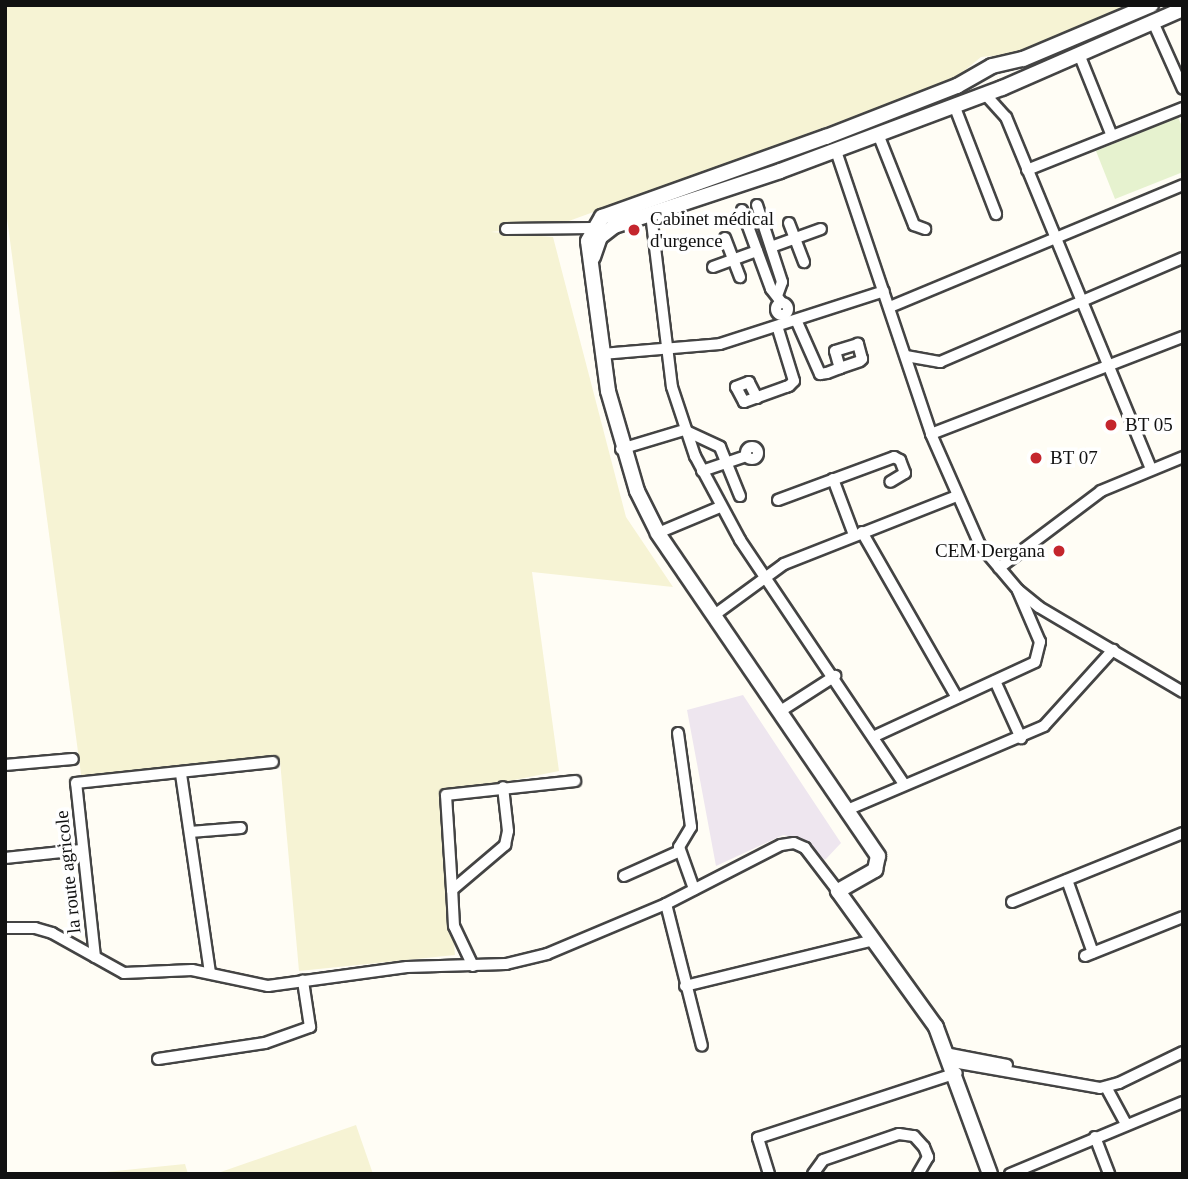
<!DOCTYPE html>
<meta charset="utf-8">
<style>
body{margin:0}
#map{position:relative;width:1188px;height:1179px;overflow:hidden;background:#fffdf5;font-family:"Times New Roman",serif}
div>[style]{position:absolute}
.industrial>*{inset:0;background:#eee6ef}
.farmland>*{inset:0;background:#f6f3d4}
.pitch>*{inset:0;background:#e6f2cf}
.roads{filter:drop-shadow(2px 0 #444) drop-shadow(-2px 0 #444) drop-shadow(0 2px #444) drop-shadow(0 -2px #444)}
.minor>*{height:10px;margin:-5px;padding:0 5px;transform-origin:5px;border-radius:5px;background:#fff}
.minor>.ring{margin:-5px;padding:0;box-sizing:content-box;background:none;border:10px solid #fff;border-radius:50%}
.tertiary>*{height:14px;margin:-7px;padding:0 7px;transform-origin:7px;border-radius:7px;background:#fff}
.dots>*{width:19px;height:19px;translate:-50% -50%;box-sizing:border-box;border:4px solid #fff;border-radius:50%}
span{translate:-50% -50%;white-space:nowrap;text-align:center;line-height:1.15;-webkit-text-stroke:7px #fff;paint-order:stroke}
.poi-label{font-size:19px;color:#111}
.left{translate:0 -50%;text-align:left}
.right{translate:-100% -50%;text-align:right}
.street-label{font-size:19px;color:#111}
.frame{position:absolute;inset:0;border:7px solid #111;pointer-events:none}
</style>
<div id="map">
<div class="industrial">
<div style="clip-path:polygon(743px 695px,841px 843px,825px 860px,799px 838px,783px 835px,716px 866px,687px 710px)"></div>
</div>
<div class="farmland">
<div style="clip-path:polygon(5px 5px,1127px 5px,1013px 54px,981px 57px,953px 80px,558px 225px,491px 232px,553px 237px,626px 517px,673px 587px,532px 572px,559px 771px,441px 795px,455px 955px,299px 971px,280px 761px,82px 782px,5px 203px)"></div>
<div style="clip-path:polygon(356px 1125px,373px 1174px,215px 1174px)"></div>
<div style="clip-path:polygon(185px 1164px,188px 1174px,86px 1174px)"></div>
</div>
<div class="pitch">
<div style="clip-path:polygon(1178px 117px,1183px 129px,1183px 172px,1115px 199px,1096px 151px)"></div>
</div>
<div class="roads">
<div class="minor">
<div style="left:1153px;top:22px;width:73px;rotate:65.9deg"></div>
<div style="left:1079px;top:54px;width:88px;rotate:68.1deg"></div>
<div style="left:985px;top:94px;width:31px;rotate:48deg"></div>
<div style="left:1006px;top:117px;width:381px;rotate:67.6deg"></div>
<div style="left:954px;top:105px;width:117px;rotate:68.9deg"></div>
<div style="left:878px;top:134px;width:98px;rotate:68.4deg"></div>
<div style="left:914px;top:225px;width:12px;rotate:20deg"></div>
<div style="left:836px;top:151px;width:299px;rotate:71.4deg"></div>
<div style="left:931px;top:434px;width:121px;rotate:66.2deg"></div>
<div style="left:980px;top:545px;width:59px;rotate:49.8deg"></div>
<div style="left:1018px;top:590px;width:27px;rotate:39deg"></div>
<div style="left:1039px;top:607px;width:167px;rotate:30.6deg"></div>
<div style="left:1027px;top:170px;width:168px;rotate:-21.7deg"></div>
<div style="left:757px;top:205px;width:81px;rotate:72deg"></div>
<div style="left:782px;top:282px;width:12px;rotate:110deg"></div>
<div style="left:742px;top:210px;width:84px;rotate:69.8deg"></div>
<div style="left:771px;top:289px;width:18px;rotate:52deg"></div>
<div style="left:651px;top:214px;width:174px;rotate:83.1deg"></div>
<div style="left:672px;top:387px;width:73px;rotate:71.6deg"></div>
<div style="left:695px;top:456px;width:95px;rotate:61.8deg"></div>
<div style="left:740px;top:540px;width:294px;rotate:56.1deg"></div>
<div style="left:789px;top:223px;width:42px;rotate:69deg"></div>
<div style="left:506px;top:229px;width:86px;rotate:-0.7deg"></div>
<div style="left:725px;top:238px;width:42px;rotate:69deg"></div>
<div style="left:771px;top:247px;width:53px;rotate:-19.8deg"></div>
<div style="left:713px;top:267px;width:47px;rotate:-20deg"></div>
<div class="ring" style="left:776px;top:303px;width:2px;height:2px"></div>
<div style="left:890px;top:307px;width:317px;rotate:-22.6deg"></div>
<div style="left:797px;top:322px;width:57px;rotate:66.1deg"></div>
<div style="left:820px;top:374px;width:7px;rotate:-8deg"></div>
<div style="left:827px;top:373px;width:14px;rotate:-21deg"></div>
<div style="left:840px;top:368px;width:21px;rotate:-19deg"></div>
<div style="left:860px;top:361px;width:3px;rotate:-45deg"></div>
<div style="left:862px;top:359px;width:16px;rotate:-105deg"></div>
<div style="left:858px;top:344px;width:24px;rotate:163deg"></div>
<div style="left:835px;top:351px;width:18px;rotate:74deg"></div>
<div style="left:602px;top:354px;width:118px;rotate:-4.8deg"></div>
<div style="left:720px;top:344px;width:172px;rotate:-17.9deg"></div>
<div style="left:906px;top:356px;width:35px;rotate:10deg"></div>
<div style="left:940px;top:362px;width:264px;rotate:-23.2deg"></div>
<div style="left:757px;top:398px;width:18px;rotate:-117deg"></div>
<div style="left:749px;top:382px;width:14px;rotate:159deg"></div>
<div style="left:736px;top:387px;width:17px;rotate:62deg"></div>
<div style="left:744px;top:402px;width:45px;rotate:-19.7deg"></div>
<div style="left:786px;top:387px;width:3px;rotate:-18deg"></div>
<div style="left:789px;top:386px;width:7px;rotate:-45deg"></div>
<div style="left:794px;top:381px;width:54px;rotate:-107.1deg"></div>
<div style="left:931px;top:434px;width:270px;rotate:-21.1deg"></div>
<div class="ring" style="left:746px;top:447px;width:2px;height:2px"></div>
<div style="left:621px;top:449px;width:66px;rotate:-16.8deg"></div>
<div style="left:684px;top:430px;width:40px;rotate:25deg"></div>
<div style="left:720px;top:447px;width:53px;rotate:67.8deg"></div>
<div style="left:702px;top:471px;width:46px;rotate:-18.8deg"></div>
<div style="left:833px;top:479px;width:60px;rotate:69.4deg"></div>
<div style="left:778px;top:500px;width:124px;rotate:-20.3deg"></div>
<div style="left:894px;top:457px;width:7px;rotate:27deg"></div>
<div style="left:900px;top:460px;width:14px;rotate:69deg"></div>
<div style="left:905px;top:473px;width:17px;rotate:149deg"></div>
<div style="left:862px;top:532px;width:191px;rotate:60.2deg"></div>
<div style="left:658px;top:533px;width:67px;rotate:-22.8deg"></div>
<div style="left:999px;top:568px;width:128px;rotate:-37deg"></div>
<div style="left:1101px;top:491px;width:89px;rotate:-22.5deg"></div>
<div style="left:713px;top:616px;width:88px;rotate:-36.2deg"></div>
<div style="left:784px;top:564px;width:186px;rotate:-21.5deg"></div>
<div style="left:995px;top:681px;width:63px;rotate:65.5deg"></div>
<div style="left:779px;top:712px;width:67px;rotate:-32.7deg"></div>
<div style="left:678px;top:733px;width:95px;rotate:82.1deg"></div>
<div style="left:691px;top:827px;width:23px;rotate:121deg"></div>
<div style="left:679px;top:847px;width:45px;rotate:70.3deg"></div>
<div style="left:875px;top:736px;width:176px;rotate:-24.8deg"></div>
<div style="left:1035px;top:662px;width:21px;rotate:-76deg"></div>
<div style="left:1040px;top:642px;width:56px;rotate:-113.3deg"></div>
<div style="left:5px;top:765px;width:68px;rotate:-5deg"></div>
<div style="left:181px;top:774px;width:201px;rotate:81.7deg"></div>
<div style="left:847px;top:810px;width:214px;rotate:-23.1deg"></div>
<div style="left:1044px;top:726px;width:103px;rotate:-47.8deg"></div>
<div style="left:190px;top:832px;width:51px;rotate:-4.5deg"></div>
<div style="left:5px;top:858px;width:76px;rotate:-6deg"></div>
<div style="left:624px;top:876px;width:61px;rotate:-24.1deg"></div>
<div style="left:1067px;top:880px;width:77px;rotate:70.4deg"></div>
<div style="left:452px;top:890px;width:95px;rotate:-93.6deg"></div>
<div style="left:446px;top:795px;width:130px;rotate:-6.2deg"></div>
<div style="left:1012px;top:902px;width:184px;rotate:-22deg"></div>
<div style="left:666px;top:904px;width:146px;rotate:75.8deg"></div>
<div style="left:5px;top:928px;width:30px"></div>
<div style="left:35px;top:928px;width:18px;rotate:16deg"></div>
<div style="left:52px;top:933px;width:82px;rotate:29.1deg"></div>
<div style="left:124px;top:973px;width:68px;rotate:-2.5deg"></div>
<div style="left:192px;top:970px;width:78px;rotate:11.9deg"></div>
<div style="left:268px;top:986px;width:140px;rotate:-7.8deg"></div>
<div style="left:407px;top:967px;width:99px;rotate:-1.7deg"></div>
<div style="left:506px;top:964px;width:42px;rotate:-13.7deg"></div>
<div style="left:547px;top:954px;width:129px;rotate:-22.8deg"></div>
<div style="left:666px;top:904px;width:129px;rotate:-27.2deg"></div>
<div style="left:781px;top:845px;width:13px;rotate:-9deg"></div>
<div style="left:794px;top:843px;width:12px;rotate:24deg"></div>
<div style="left:805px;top:848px;width:54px;rotate:52.5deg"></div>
<div style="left:1085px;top:956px;width:105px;rotate:-21.7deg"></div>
<div style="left:95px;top:957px;width:175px;rotate:-96.2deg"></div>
<div style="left:76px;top:783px;width:198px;rotate:-6.1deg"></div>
<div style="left:473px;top:966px;width:44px;rotate:-115.4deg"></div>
<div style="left:454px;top:926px;width:36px;rotate:-93deg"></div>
<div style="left:452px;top:890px;width:70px;rotate:-40.3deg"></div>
<div style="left:505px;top:845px;width:14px;rotate:-78deg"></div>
<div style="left:508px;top:831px;width:44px;rotate:-96.5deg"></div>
<div style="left:685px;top:986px;width:194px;rotate:-13.7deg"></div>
<div style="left:950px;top:1054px;width:58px;rotate:10.9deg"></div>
<div style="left:158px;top:1059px;width:108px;rotate:-8.5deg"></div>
<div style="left:265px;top:1043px;width:48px;rotate:-19.6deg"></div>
<div style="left:310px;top:1027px;width:47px;rotate:-98.7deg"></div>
<div style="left:953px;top:1062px;width:149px;rotate:10deg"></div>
<div style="left:1100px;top:1088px;width:20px;rotate:-15deg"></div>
<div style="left:1119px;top:1083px;width:71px;rotate:-25.8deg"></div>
<div style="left:1106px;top:1087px;width:42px;rotate:61.6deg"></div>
<div style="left:1095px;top:1137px;width:40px;rotate:69deg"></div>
<div style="left:769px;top:1174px;width:38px;rotate:-107deg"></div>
<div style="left:758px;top:1138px;width:209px;rotate:-18.1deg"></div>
<div style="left:813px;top:1174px;width:17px;rotate:-54deg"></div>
<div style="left:823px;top:1160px;width:80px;rotate:-18.9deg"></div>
<div style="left:899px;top:1134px;width:15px;rotate:8deg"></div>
<div style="left:914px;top:1136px;width:15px;rotate:48deg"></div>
<div style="left:924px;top:1147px;width:11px;rotate:68deg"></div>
<div style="left:928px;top:1157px;width:20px;rotate:120deg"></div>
<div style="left:1010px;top:1174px;width:187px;rotate:-22.6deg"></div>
</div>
<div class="tertiary">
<div style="left:593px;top:257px;width:21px;rotate:-71deg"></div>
<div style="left:600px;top:237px;width:18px;rotate:-38deg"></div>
<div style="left:614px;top:226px;width:175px;rotate:-18.3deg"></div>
<div style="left:780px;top:171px;width:237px;rotate:-20.5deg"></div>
<div style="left:1002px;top:88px;width:197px;rotate:-23.6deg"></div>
<div style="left:990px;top:1174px;width:157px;rotate:-110.2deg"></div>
<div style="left:936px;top:1027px;width:168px;rotate:-125.8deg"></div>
<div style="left:838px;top:891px;width:43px;rotate:-29.6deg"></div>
<div style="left:875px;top:870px;width:14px;rotate:-78deg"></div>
<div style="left:878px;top:856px;width:391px;rotate:-124.3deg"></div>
<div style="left:658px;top:533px;width:47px;rotate:-116.6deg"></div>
<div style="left:637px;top:491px;width:104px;rotate:-106.2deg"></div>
<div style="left:608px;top:391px;width:151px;rotate:-97.6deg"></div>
<div style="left:588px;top:241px;width:28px;rotate:-60deg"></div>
<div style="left:602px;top:217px;width:238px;rotate:-19.7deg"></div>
<div style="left:826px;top:137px;width:141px;rotate:-21.3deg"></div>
<div style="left:957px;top:86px;width:40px;rotate:-29.7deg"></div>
<div style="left:992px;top:66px;width:32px;rotate:-13deg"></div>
<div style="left:1023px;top:59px;width:139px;rotate:-22.9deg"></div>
</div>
</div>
<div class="dots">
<div style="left:634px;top:230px;background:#c4262e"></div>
<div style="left:1111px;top:425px;background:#c4262e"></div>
<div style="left:1036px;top:458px;background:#c4262e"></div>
<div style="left:1059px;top:551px;background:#c4262e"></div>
</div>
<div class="poi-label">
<span class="left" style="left:650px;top:230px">Cabinet médical<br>d'urgence</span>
<span class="left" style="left:1125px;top:425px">BT 05</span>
<span class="left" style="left:1050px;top:458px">BT 07</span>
<span class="right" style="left:1045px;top:551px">CEM Dergana</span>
</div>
<div class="street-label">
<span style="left:68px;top:872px;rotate:-96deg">la route agricole</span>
</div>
<div class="frame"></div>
</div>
